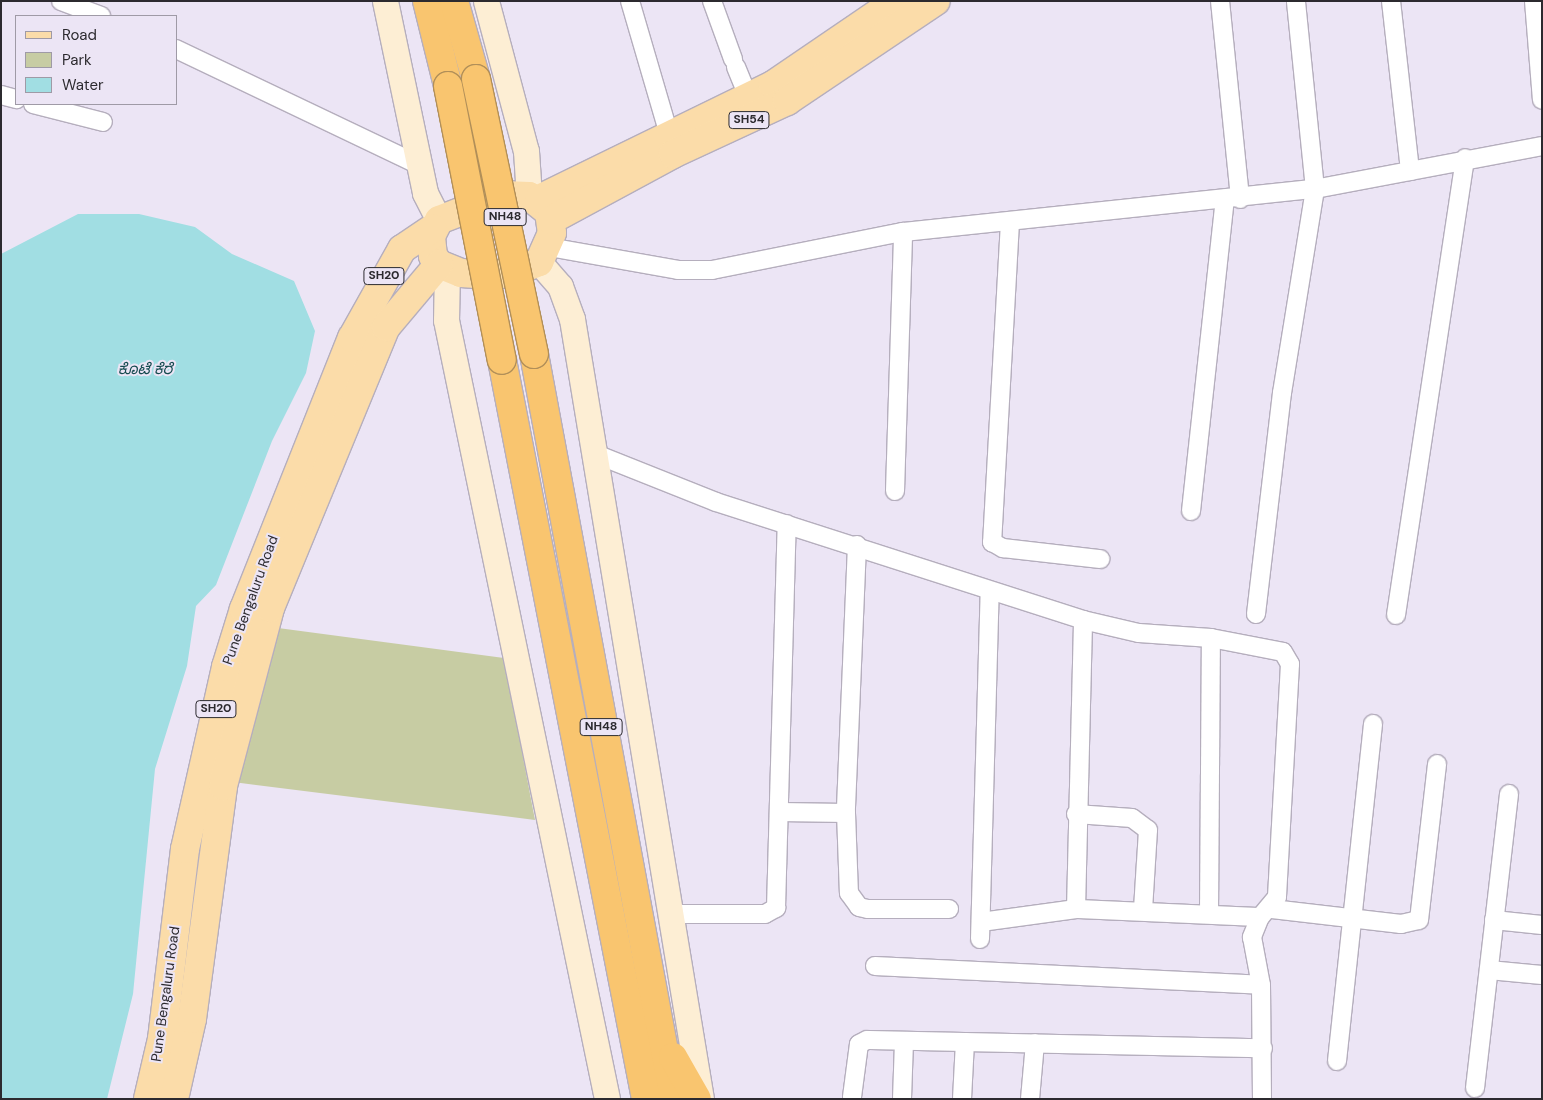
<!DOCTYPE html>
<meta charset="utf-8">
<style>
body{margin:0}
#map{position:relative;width:1543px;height:1100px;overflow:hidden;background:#ece5f5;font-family:"DM Sans","Noto Sans Kannada",sans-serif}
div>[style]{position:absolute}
.green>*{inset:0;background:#c7cca3}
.water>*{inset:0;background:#a1dee3}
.roads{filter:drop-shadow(1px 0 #b5aebd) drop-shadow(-1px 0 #b5aebd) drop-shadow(0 1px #b5aebd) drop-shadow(0 -1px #b5aebd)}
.street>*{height:18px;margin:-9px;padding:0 9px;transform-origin:9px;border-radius:9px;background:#fff}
.secondary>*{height:25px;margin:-12.5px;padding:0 12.5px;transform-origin:12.5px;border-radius:12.5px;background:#fdeed4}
.primary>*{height:28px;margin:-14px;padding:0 14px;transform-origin:14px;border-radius:14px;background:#fbdca9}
.highway>*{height:28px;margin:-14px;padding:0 14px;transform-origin:14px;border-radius:14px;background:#f9c56f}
.bridges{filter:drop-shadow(1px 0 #b18f59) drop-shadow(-1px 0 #b18f59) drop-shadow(0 1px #b18f59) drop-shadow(0 -1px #b18f59)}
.highway-bridge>*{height:28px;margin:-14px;padding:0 14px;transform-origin:14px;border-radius:14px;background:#f9c56f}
span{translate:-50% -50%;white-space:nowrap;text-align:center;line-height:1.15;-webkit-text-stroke:4px #ece5f5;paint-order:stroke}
.shield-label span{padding:1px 4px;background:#ece5f5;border:1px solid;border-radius:4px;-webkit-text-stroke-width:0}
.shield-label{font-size:12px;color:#2c2a2f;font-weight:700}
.street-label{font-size:14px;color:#2c2a2f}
.water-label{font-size:15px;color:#144a4f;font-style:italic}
.frame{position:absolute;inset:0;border:2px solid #2c2a2f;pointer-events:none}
.legend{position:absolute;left:15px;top:15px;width:162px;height:90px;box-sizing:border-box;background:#ece5f5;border:1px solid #9f9aa6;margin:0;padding:6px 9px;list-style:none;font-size:15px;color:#2c2a2f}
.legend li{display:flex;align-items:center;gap:10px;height:25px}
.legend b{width:25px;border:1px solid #9f9aa6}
</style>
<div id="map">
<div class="green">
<div style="clip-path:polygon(278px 628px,504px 658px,535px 820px,233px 782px)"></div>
</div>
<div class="water">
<div style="clip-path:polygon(78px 214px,139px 214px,195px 227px,232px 254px,294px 281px,315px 331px,306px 373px,272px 441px,216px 585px,196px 606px,187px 666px,155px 769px,133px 994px,107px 1099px,1px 1099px,1px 254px)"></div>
</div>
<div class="roads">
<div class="street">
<div style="left:61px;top:1px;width:43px;rotate:20.6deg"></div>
<div style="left:630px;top:1px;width:139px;rotate:73.7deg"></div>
<div style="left:712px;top:1px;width:62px;rotate:70.1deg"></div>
<div style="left:1220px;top:1px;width:199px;rotate:84.2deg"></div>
<div style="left:1391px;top:1px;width:171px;rotate:83.6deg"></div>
<div style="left:1534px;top:1px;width:99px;rotate:85.4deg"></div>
<div style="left:176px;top:49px;width:269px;rotate:25.5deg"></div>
<div style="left:736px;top:67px;width:42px;rotate:67.7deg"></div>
<div style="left:1px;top:95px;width:16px;rotate:15deg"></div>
<div style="left:33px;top:104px;width:72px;rotate:14.4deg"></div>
<div style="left:1010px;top:222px;width:321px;rotate:93.2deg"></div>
<div style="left:992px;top:542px;width:13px;rotate:29deg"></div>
<div style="left:1003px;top:548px;width:98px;rotate:6.5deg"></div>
<div style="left:549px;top:247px;width:131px;rotate:10.1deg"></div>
<div style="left:678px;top:270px;width:34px"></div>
<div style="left:712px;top:270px;width:195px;rotate:-11.3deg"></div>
<div style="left:903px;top:232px;width:414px;rotate:-6deg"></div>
<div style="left:1315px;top:189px;width:231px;rotate:-10.7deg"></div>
<div style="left:593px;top:453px;width:132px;rotate:21.7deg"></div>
<div style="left:716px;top:502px;width:386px;rotate:17.8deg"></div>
<div style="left:1083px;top:620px;width:57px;rotate:13.1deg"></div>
<div style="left:1139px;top:633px;width:72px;rotate:4deg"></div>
<div style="left:1211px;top:638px;width:73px;rotate:11deg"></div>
<div style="left:1283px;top:652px;width:14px;rotate:60deg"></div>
<div style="left:1290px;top:664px;width:233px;rotate:93.2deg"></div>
<div style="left:1277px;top:897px;width:26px;rotate:130deg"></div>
<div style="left:1260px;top:917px;width:22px;rotate:112deg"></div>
<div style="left:1252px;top:937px;width:49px;rotate:79.4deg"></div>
<div style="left:1261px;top:985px;width:114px;rotate:89.5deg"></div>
<div style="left:895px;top:491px;width:259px;rotate:-88.2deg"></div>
<div style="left:1191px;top:511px;width:314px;rotate:-83.8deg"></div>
<div style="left:857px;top:545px;width:268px;rotate:92.4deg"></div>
<div style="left:846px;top:813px;width:80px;rotate:87.9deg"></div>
<div style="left:849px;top:893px;width:17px;rotate:54deg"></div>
<div style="left:859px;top:907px;width:9px;rotate:13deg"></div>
<div style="left:868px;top:909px;width:81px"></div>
<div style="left:1256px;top:614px;width:223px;rotate:-83.3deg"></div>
<div style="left:1282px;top:393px;width:207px;rotate:-80.8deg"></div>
<div style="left:1315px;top:189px;width:189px;rotate:-95.8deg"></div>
<div style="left:1396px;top:615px;width:462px;rotate:-81.4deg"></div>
<div style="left:780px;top:812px;width:66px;rotate:0.9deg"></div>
<div style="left:1076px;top:814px;width:56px;rotate:4.1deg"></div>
<div style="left:1132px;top:818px;width:20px;rotate:37deg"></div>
<div style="left:1148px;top:830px;width:79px;rotate:93.6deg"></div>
<div style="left:1076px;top:909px;width:289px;rotate:-88.6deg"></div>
<div style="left:1272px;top:909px;width:130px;rotate:6.6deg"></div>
<div style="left:1401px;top:924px;width:18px;rotate:-13deg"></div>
<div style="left:1419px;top:920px;width:157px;rotate:-83.4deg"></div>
<div style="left:1209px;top:913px;width:275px;rotate:-89.6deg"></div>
<div style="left:673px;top:914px;width:92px"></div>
<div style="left:765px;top:914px;width:13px;rotate:-29deg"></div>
<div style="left:776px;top:908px;width:384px;rotate:-88.4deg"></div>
<div style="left:1494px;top:920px;width:48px;rotate:5.9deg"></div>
<div style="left:981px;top:922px;width:96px;rotate:-7.8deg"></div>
<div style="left:1076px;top:909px;width:184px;rotate:2.5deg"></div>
<div style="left:980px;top:939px;width:348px;rotate:-88.4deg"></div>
<div style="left:875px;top:966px;width:386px;rotate:2.8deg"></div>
<div style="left:1489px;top:970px;width:53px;rotate:5.4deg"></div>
<div style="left:1337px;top:1061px;width:339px;rotate:-83.9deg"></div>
<div style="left:1475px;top:1088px;width:296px;rotate:-83.4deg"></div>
<div style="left:852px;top:1097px;width:53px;rotate:-82.5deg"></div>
<div style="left:859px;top:1044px;width:9px;rotate:-27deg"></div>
<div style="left:867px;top:1040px;width:396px;rotate:1.2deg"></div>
<div style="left:902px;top:1099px;width:58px;rotate:-88deg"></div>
<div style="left:962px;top:1099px;width:57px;rotate:-87deg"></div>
<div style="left:1030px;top:1099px;width:56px;rotate:-84.9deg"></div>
</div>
<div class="secondary">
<div style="left:385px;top:1px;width:196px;rotate:78.2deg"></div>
<div style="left:425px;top:193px;width:30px;rotate:63deg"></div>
<div style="left:486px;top:1px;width:155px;rotate:75.1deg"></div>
<div style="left:526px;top:151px;width:45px;rotate:86.2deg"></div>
<div style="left:539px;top:262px;width:32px;rotate:49deg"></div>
<div style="left:560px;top:286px;width:35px;rotate:70deg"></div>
<div style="left:572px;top:319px;width:791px;rotate:80.61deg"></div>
<div style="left:447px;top:269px;width:51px;rotate:91.1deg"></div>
<div style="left:446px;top:320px;width:795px;rotate:78.32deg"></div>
</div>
<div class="primary">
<div style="left:504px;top:195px;width:25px;rotate:2deg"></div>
<div style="left:529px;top:196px;width:26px;rotate:39deg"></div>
<div style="left:549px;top:212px;width:21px;rotate:82deg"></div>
<div style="left:552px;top:233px;width:32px;rotate:114deg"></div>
<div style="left:539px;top:262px;width:29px;rotate:158deg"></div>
<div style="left:512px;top:273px;width:22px;rotate:175deg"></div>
<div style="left:490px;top:275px;width:29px;rotate:-176deg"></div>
<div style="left:461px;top:273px;width:24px;rotate:-158deg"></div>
<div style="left:439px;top:264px;width:10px;rotate:-127deg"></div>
<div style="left:433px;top:256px;width:20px;rotate:-96deg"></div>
<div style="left:431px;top:236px;width:18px;rotate:-63deg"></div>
<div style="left:439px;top:220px;width:70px;rotate:-21deg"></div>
<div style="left:539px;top:199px;width:260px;rotate:-26deg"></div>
<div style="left:773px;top:85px;width:149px;rotate:-34.3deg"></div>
<div style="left:551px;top:220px;width:139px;rotate:-28.4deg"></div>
<div style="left:673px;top:154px;width:126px;rotate:-24.9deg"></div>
<div style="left:787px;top:101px;width:179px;rotate:-33.9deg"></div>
<div style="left:148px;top:1099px;width:62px;rotate:-76.9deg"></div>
<div style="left:162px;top:1039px;width:191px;rotate:-83.1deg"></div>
<div style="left:185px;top:849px;width:187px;rotate:-77.3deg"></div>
<div style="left:226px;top:667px;width:61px;rotate:-72.8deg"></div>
<div style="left:244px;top:609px;width:292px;rotate:-68.3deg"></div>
<div style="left:352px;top:338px;width:102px;rotate:-60.7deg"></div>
<div style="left:402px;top:249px;width:37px;rotate:-34deg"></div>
<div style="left:174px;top:1099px;width:82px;rotate:-77.3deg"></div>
<div style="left:192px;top:1019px;width:235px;rotate:-82.4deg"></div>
<div style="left:223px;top:786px;width:184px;rotate:-75.2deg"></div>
<div style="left:270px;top:608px;width:304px;rotate:-67.6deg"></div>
<div style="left:386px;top:327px;width:82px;rotate:-49.9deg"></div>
</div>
<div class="highway">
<div style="left:427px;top:1px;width:88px;rotate:76.1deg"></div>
<div style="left:454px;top:1px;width:81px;rotate:74.2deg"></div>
<div style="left:534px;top:354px;width:758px;rotate:79.43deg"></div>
<div style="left:502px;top:360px;width:753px;rotate:78.97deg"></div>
<div style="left:673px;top:1057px;width:48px;rotate:60.3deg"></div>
</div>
</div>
<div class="bridges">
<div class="highway-bridge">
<div style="left:476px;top:79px;width:281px;rotate:78.1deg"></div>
<div style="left:448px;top:86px;width:279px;rotate:78.9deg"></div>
</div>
</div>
<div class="shield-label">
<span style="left:749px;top:120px">SH54</span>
<span style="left:505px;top:217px">NH48</span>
<span style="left:384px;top:276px">SH20</span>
<span style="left:216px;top:709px">SH20</span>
<span style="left:601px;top:727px">NH48</span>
</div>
<div class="street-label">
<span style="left:250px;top:600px;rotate:-70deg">Pune Bengaluru Road</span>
<span style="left:165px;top:994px;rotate:-82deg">Pune Bengaluru Road</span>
</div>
<div class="water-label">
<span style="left:145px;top:370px">ಕೊಟೆ ಕೆರೆ</span>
</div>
<div class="frame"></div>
<ul class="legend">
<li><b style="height:6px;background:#fbdca9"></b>Road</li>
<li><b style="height:14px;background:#c7cca3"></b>Park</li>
<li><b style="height:14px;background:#a1dee3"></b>Water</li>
</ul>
</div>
